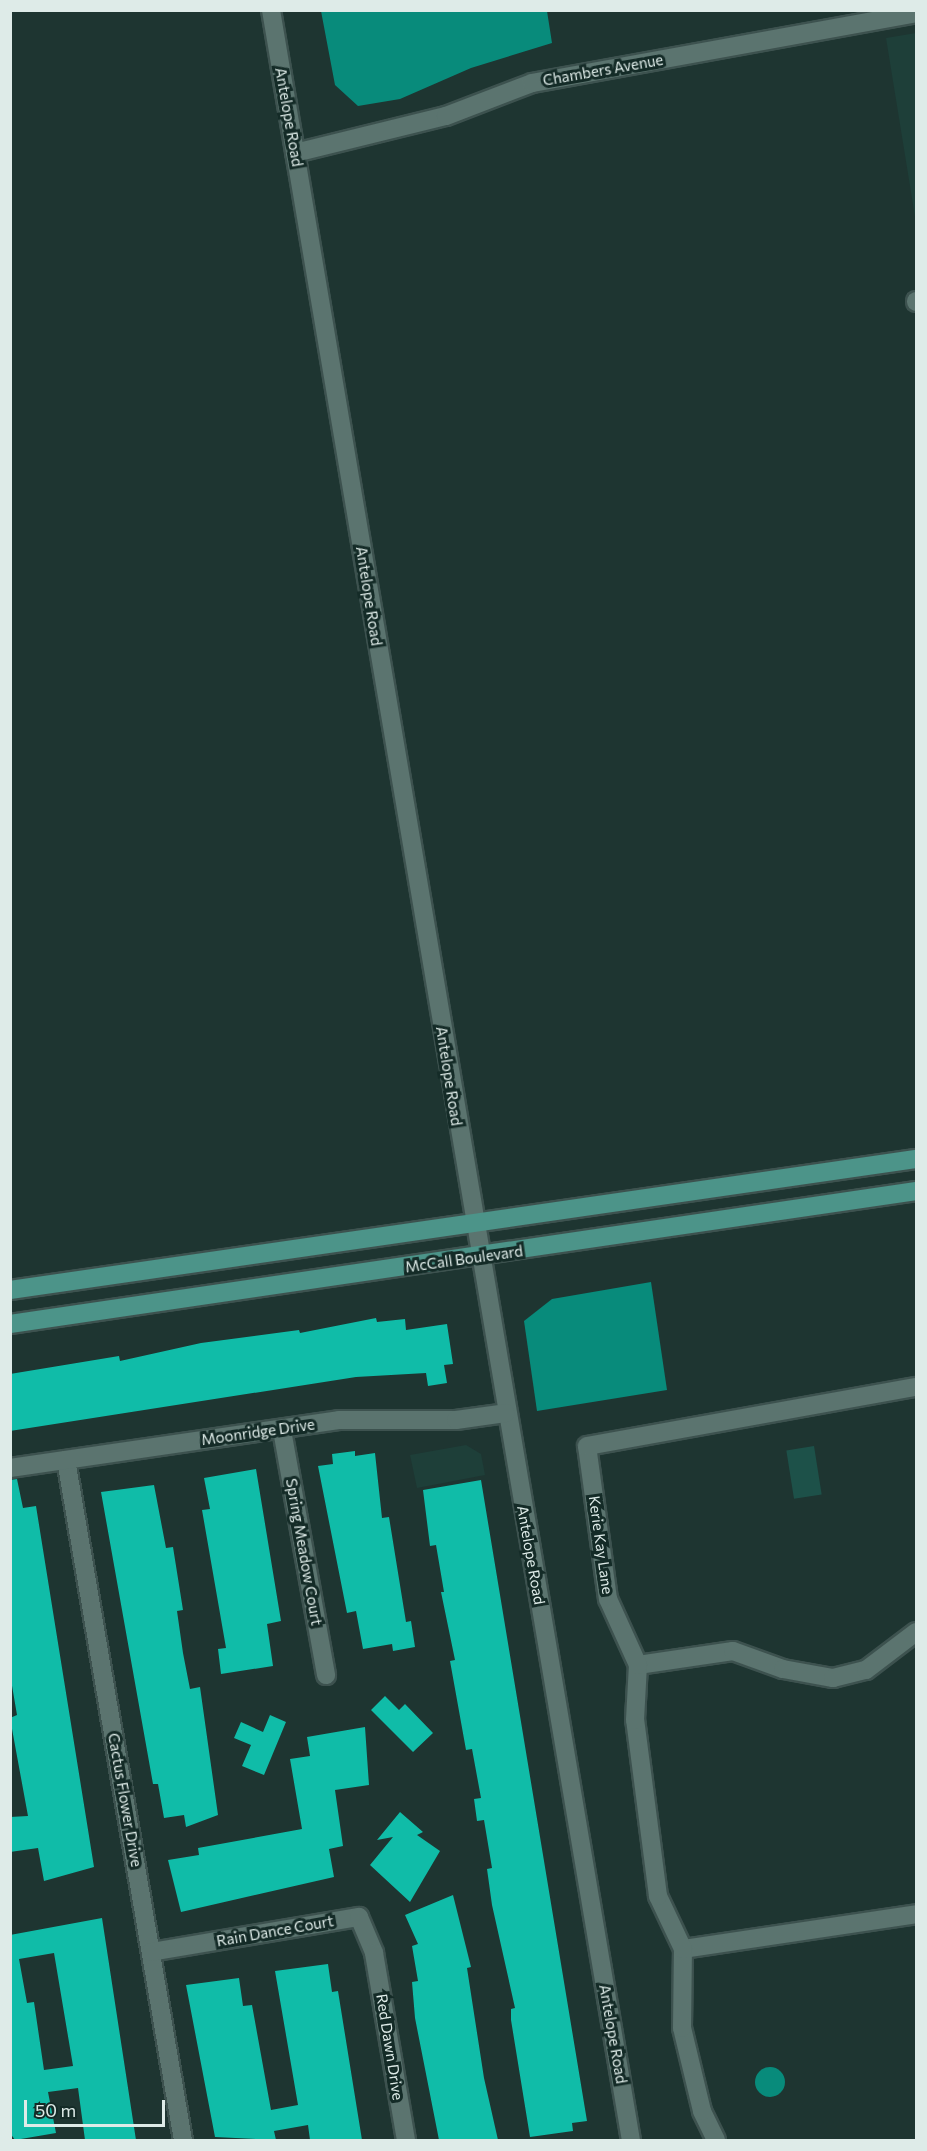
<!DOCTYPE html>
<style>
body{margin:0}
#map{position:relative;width:927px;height:2151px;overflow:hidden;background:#1e3531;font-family:Commissioner,sans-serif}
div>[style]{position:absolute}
.built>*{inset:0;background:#1e3f39}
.green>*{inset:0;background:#1d5149;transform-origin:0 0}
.water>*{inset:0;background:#088b7b}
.round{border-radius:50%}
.building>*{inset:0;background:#10bca8}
.roads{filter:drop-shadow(2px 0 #3d524f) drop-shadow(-2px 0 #3d524f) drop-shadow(0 2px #3d524f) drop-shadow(0 -2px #3d524f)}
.minor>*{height:18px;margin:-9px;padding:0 9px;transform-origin:9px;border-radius:9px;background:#5b746f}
.major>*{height:18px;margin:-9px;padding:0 9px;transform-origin:9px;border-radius:9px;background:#4c9489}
span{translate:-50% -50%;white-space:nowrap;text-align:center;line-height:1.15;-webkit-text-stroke:6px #142b27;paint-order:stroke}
.street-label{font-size:15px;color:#deebe8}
.frame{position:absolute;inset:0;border:12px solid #deebe8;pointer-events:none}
.scale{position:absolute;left:24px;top:2100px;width:141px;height:27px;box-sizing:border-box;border:3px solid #deebe8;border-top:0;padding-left:8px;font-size:18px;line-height:21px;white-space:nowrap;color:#deebe8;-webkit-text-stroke:4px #142b27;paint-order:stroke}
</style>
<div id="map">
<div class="built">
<div style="clip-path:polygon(916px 33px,916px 223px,886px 38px)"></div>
<div style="clip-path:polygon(466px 1445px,481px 1454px,485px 1475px,417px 1488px,410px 1455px)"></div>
</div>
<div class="green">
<div style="left:814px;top:1446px;width:49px;height:28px;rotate:81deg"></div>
</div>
<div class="water">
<div style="clip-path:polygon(321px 11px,547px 11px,552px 43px,471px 68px,400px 99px,358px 106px,335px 85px)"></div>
<div style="clip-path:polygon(651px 1282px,667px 1390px,537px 1411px,524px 1321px,552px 1299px)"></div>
<div class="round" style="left:755px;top:2067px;width:30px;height:30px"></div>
</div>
<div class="building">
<div style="clip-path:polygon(376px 1318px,377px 1322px,405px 1319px,406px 1330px,447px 1324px,453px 1364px,444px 1365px,447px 1383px,428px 1386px,426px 1373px,356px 1377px,10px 1431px,10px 1374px,119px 1356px,120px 1361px,201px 1343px,299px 1330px,300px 1333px)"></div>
<div style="clip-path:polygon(355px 1451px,355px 1456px,375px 1453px,382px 1518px,389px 1517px,406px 1622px,411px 1621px,415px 1647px,393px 1651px,392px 1644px,363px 1649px,356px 1611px,347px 1613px,318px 1466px,333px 1464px,332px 1454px)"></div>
<div style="clip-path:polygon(256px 1469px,281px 1621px,267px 1624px,273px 1666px,221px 1674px,218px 1649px,226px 1648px,202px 1510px,210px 1509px,204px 1478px)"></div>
<div style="clip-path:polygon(17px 1479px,23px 1508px,36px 1506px,94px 1867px,44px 1881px,38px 1848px,10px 1852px,10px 1817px,28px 1816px,10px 1718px,17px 1715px,10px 1674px,10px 1480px)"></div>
<div style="clip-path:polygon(481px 1480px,587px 2121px,572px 2123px,573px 2131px,530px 2137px,511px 2020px,511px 2009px,515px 2008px,492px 1905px,487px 1869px,492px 1868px,484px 1820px,477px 1821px,474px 1799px,481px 1798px,472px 1749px,466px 1750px,450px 1661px,455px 1660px,441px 1592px,444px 1592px,436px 1545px,430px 1546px,423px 1490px)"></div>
<div style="clip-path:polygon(154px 1485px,166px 1548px,173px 1547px,183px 1610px,177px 1611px,183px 1653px,190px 1689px,200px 1687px,218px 1815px,186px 1827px,184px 1815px,164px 1818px,158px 1784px,153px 1784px,101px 1492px)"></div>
<div style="clip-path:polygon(385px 1696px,399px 1710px,405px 1704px,433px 1733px,413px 1752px,371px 1710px)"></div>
<div style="clip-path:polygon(270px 1715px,286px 1722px,264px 1775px,242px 1766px,251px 1745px,234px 1738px,241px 1722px,263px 1732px)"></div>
<div style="clip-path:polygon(365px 1727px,369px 1785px,335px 1790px,343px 1846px,329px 1849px,334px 1877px,181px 1912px,168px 1860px,199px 1855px,198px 1848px,302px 1829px,290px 1759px,310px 1756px,307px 1737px)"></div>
<div style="clip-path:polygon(400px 1812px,423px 1832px,417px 1835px,440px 1851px,410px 1902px,370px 1865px,393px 1837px,377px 1840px)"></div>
<div style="clip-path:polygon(453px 1895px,471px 1967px,467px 1968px,484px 2078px,498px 2140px,439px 2140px,415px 2018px,412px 1982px,418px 1981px,412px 1946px,418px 1944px,405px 1915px)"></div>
<div style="clip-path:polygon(evenodd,102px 1918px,136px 2140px,85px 2140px,78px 2088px,48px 2092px,56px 2133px,15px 2140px,10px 2133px,10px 1935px,102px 1918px,54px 1953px,73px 2066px,44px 2070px,34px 2002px,27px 2003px,19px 1959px,54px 1953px)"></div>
<div style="clip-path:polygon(328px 1964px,332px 1992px,338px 1991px,362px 2140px,310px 2140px,308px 2125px,274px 2131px,276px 2140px,215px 2137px,186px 1985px,239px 1978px,243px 2006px,252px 2005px,271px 2110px,298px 2105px,275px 1971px)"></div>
</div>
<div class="roads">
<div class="minor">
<div style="left:271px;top:10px;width:2160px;rotate:80.41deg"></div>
<div style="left:295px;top:153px;width:155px;rotate:-13.8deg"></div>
<div style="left:446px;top:116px;width:92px;rotate:-21deg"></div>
<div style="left:532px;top:83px;width:390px;rotate:-10.3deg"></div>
<div style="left:916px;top:301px;width:1px;rotate:90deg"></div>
<div style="left:282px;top:1430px;width:249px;rotate:79.8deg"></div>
<div style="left:66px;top:1460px;width:690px;rotate:80.24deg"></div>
<div style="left:10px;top:1468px;width:332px;rotate:-8.3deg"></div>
<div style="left:339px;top:1420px;width:117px"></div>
<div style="left:456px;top:1420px;width:50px;rotate:-8deg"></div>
<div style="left:638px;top:1665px;width:96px;rotate:-8.4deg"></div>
<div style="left:733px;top:1651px;width:53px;rotate:19.8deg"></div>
<div style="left:783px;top:1669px;width:51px;rotate:10.2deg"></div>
<div style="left:833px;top:1678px;width:34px;rotate:-14deg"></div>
<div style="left:866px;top:1670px;width:63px;rotate:-37.2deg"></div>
<div style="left:683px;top:1949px;width:236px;rotate:-8.5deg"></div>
<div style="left:151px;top:1952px;width:211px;rotate:-9.6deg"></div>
<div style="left:359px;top:1917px;width:39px;rotate:67deg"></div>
<div style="left:374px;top:1953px;width:190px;rotate:80.3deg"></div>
<div style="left:716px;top:2140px;width:32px;rotate:-116deg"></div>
<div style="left:702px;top:2111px;width:85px;rotate:-103.5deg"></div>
<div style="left:682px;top:2028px;width:79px;rotate:-89.3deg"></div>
<div style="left:683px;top:1949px;width:59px;rotate:-115.3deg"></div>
<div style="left:658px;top:1896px;width:177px;rotate:-97.4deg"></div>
<div style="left:635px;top:1720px;width:55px;rotate:-86.9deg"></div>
<div style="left:638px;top:1665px;width:72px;rotate:-114.4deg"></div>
<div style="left:608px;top:1599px;width:154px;rotate:-97.8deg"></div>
<div style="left:587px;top:1446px;width:334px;rotate:-10.2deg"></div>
</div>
<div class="major">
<div style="left:10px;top:1290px;width:915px;rotate:-8.23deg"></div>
<div style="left:10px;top:1324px;width:916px;rotate:-8.35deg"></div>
</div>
</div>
<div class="street-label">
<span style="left:603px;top:70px;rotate:-10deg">Chambers Avenue</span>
<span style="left:289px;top:117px;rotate:80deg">Antelope Road</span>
<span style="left:369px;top:596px;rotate:81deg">Antelope Road</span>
<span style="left:449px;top:1076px;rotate:81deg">Antelope Road</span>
<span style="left:464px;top:1259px;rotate:-8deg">McCall Boulevard</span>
<span style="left:258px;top:1432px;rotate:-8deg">Moonridge Drive</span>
<span style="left:601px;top:1545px;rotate:82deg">Kerie Kay Lane</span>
<span style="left:304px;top:1552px;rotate:80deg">Spring Meadow Court</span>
<span style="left:531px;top:1555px;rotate:80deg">Antelope Road</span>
<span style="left:125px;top:1800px;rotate:80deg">Cactus Flower Drive</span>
<span style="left:275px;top:1931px;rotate:-10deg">Rain Dance Court</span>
<span style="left:613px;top:2034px;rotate:80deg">Antelope Road</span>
<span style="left:390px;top:2047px;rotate:81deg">Red Dawn Drive</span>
</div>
<div class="frame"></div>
<div class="scale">50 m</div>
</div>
